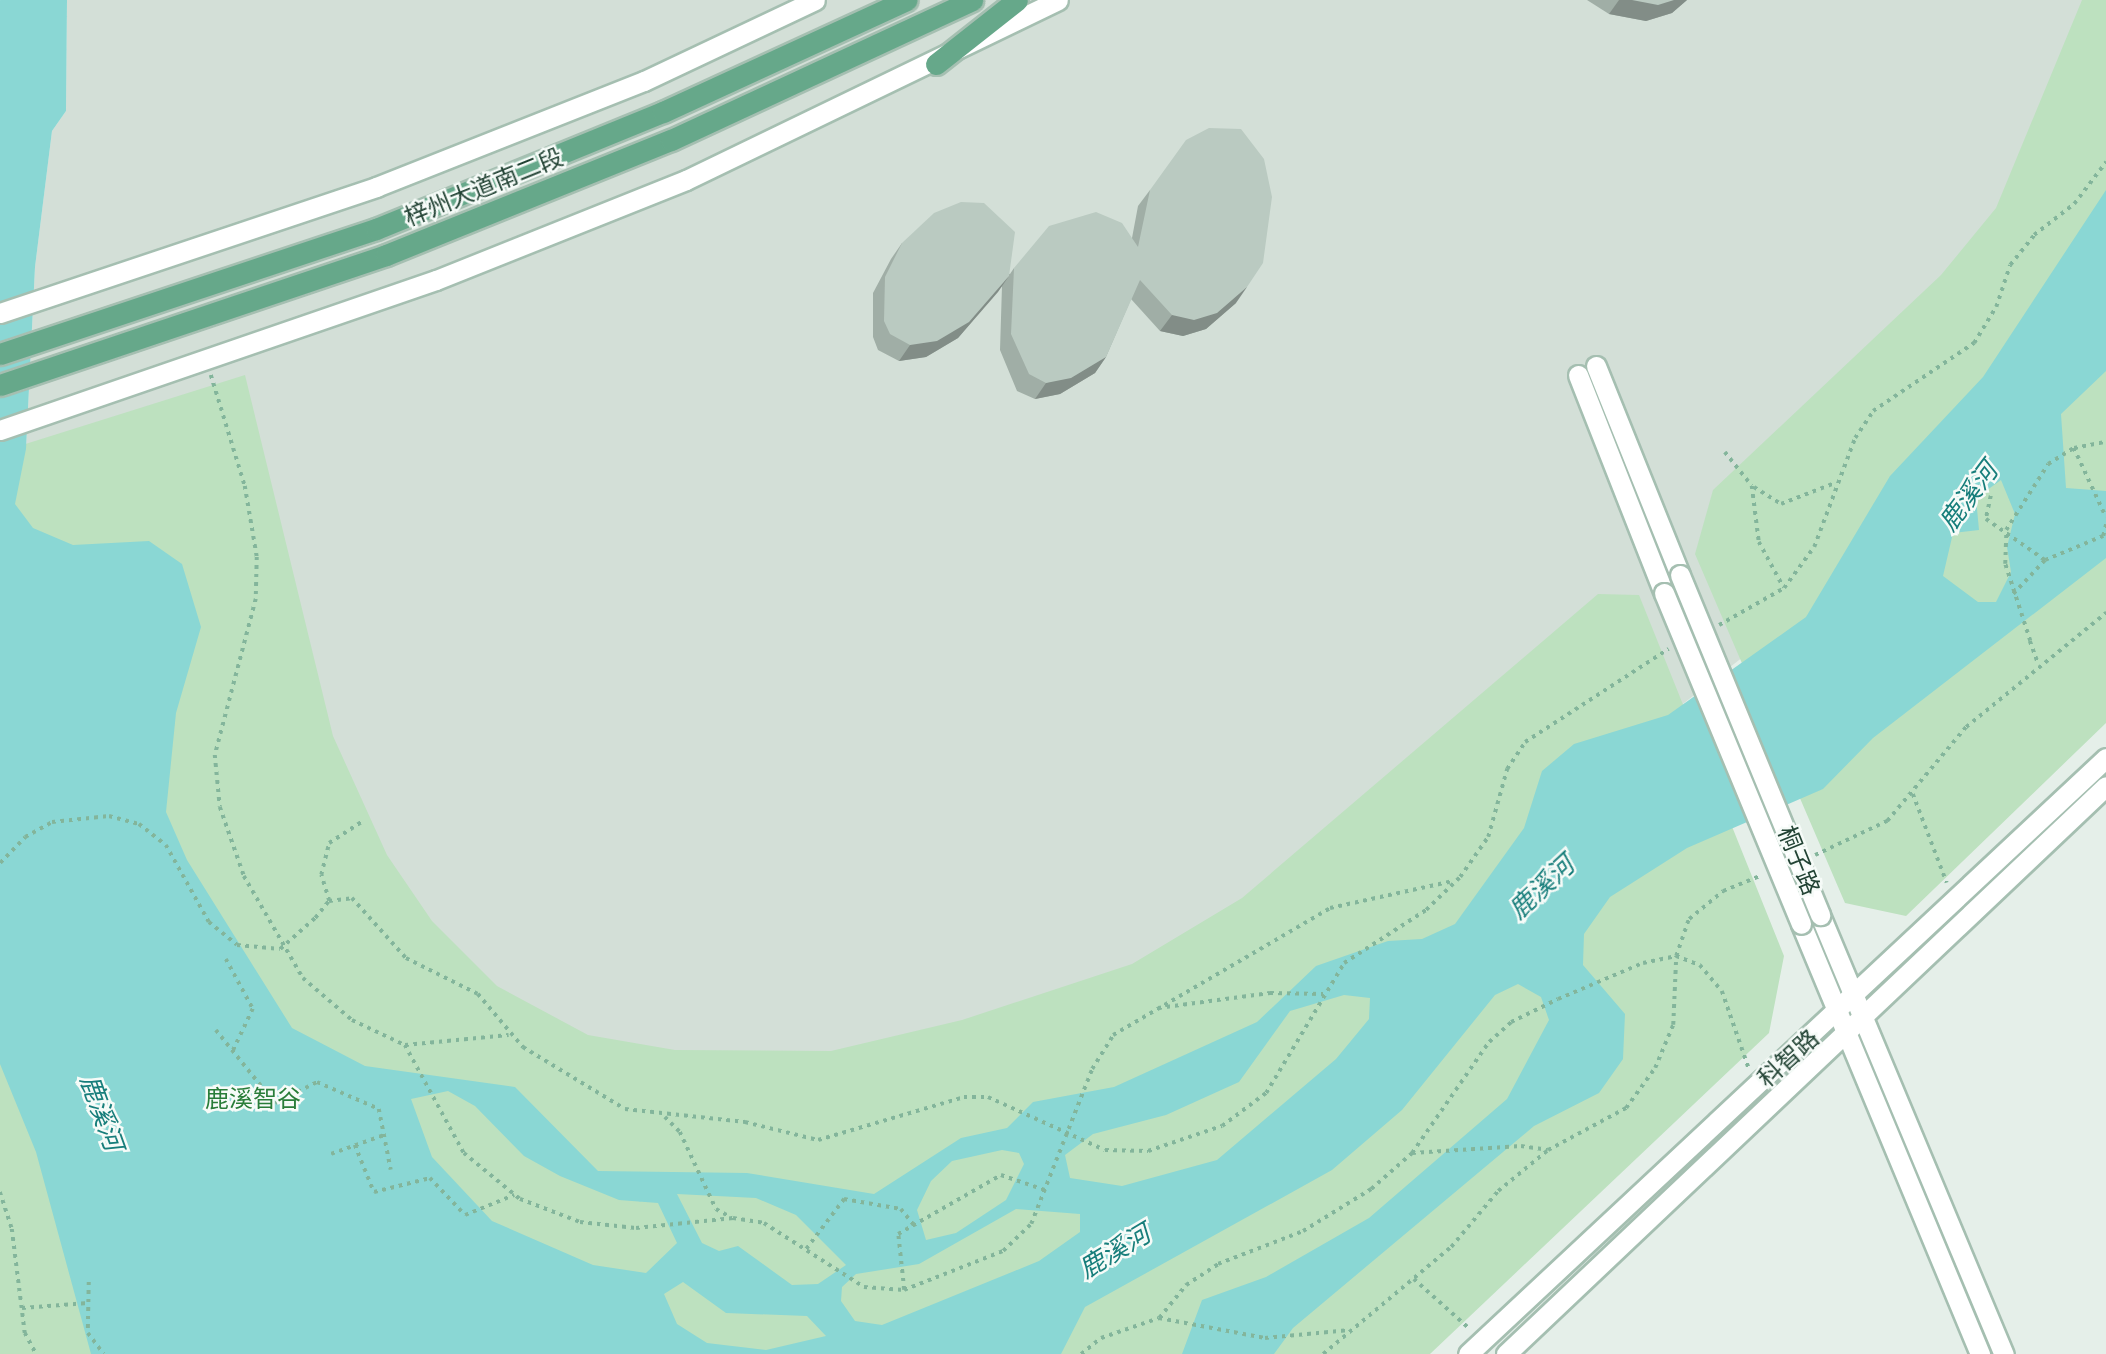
<!DOCTYPE html>
<meta charset="utf-8">
<style>
body{margin:0}
#map{position:relative;width:2106px;height:1354px;overflow:hidden;background:#e5efe9;font-family:"Varela Round","Noto Sans SC",sans-serif}
div>[style]{position:absolute}
.built>*{inset:0;background:#d3dfd7}
.green>*{inset:0;background:#bde1bf}
.water>*{inset:0;background:#8ad7d4}
.path>*{height:3.5px;margin-top:-1.75px;transform-origin:0;background:repeating-linear-gradient(90deg,#83b59b 0 3.5px,transparent 0 8.5px)}
.roads{filter:drop-shadow(2px 0 #a5bfb1) drop-shadow(-2px 0 #a5bfb1) drop-shadow(0 2px #a5bfb1) drop-shadow(0 -2px #a5bfb1)}
.secondary>*{height:19px;margin:-9.5px;padding:0 9.5px;transform-origin:9.5px;border-radius:9.5px;background:#fff}
.primary>*{height:21px;margin:-10.5px;padding:0 10.5px;transform-origin:10.5px;border-radius:10.5px;background:#66a88a}
.path-bridge>*{height:3.5px;margin-top:-1.75px;transform-origin:0;background:repeating-linear-gradient(90deg,#83b59b 0 3.5px,transparent 0 8.5px)}
.bridges{filter:drop-shadow(2px 0 #a5bfb1) drop-shadow(-2px 0 #a5bfb1) drop-shadow(0 2px #a5bfb1) drop-shadow(0 -2px #a5bfb1)}
.secondary-bridge>*{height:19px;margin:-9.5px;padding:0 9.5px;transform-origin:9.5px;border-radius:9.5px;background:#fff}
.wall>*{inset:0;background:#a0aea6}
.shaded-wall>*{inset:0;background:#828d87}
.building>*{inset:0;background:#bacac1}
span{translate:-50% -50%;white-space:nowrap;text-align:center;line-height:1.15;-webkit-text-stroke:5px #f6fbf8;paint-order:stroke}
.street-label{font-size:24px;color:#224334}
.park-label{font-size:24px;color:#297d39}
.water-label{font-size:26px;color:#177e7b;font-style:italic}
</style>
<div id="map">
<div class="built">
<div style="clip-path:polygon(67px 0,2106px 0,2106px 190px,1757px 646px,1524px 828px,598px 1171px,26px 449px,35px 267px,52px 131px,66px 111px)"></div>
</div>
<div class="green">
<div style="clip-path:polygon(2082px 0,2106px 0,2106px 723px,1906px 916px,1845px 903px,1695px 554px,1713px 490px,1941px 275px,1996px 208px)"></div>
<div style="clip-path:polygon(245px 375px,333px 736px,387px 855px,432px 921px,497px 986px,588px 1035px,675px 1050px,831px 1051px,962px 1020px,1132px 964px,1242px 898px,1598px 594px,1639px 595px,1784px 956px,1769px 1033px,1430px 1354px,0 1354px,0 452px)"></div>
</div>
<div class="water">
<div style="clip-path:polygon(evenodd,0 0,67px 0,66px 111px,52px 131px,35px 267px,26px 449px,15px 504px,33px 528px,73px 545px,149px 541px,182px 564px,201px 627px,176px 713px,166px 812px,187px 860px,292px 1028px,365px 1066px,515px 1087px,598px 1171px,747px 1173px,874px 1194px,961px 1138px,1007px 1128px,1033px 1102px,1114px 1087px,1257px 1022px,1316px 966px,1388px 941px,1422px 939px,1455px 924px,1524px 828px,1542px 771px,1574px 744px,1668px 715px,1806px 617px,1890px 476px,1983px 377px,2106px 190px,2106px 371px,2061px 414px,2066px 488px,2106px 491px,2106px 558px,1873px 738px,1823px 789px,1687px 848px,1610px 897px,1584px 934px,1583px 965px,1625px 1014px,1623px 1059px,1599px 1093px,1534px 1126px,1293px 1328px,1274px 1354px,1182px 1354px,1202px 1300px,1266px 1277px,1369px 1218px,1507px 1099px,1549px 1020px,1541px 997px,1518px 984px,1495px 995px,1402px 1110px,1332px 1170px,1085px 1307px,1061px 1354px,91px 1354px,36px 1152px,0 1064px,0 0,2001px 480px,2015px 514px,2007px 547px,2011px 572px,1996px 602px,1978px 602px,1943px 576px,1953px 533px,1979px 530px,1976px 498px,2001px 480px,0 0,1344px 995px,1370px 998px,1369px 1019px,1336px 1059px,1217px 1160px,1122px 1186px,1070px 1178px,1065px 1155px,1093px 1134px,1166px 1115px,1239px 1082px,1290px 1011px,1344px 995px,0 0,448px 1091px,475px 1106px,524px 1156px,560px 1176px,619px 1200px,658px 1203px,677px 1243px,646px 1273px,593px 1265px,492px 1221px,432px 1157px,411px 1099px,448px 1091px,0 0,1002px 1150px,1019px 1153px,1024px 1164px,1006px 1200px,956px 1233px,926px 1240px,917px 1210px,931px 1181px,952px 1161px,1002px 1150px,0 0,677px 1194px,756px 1198px,796px 1215px,846px 1265px,818px 1284px,792px 1285px,738px 1246px,719px 1251px,702px 1243px,677px 1194px,0 0,1016px 1209px,1080px 1214px,1080px 1232px,1039px 1261px,882px 1325px,855px 1321px,841px 1301px,842px 1287px,856px 1274px,919px 1264px,1016px 1209px,0 0,683px 1282px,726px 1313px,807px 1316px,826px 1336px,766px 1350px,707px 1343px,677px 1324px,664px 1294px,683px 1282px)"></div>
</div>
<div class="path">
<div style="left:211px;top:375px;width:116px;rotate:73deg"></div>
<div style="left:245px;top:486px;width:72px;rotate:80.4deg"></div>
<div style="left:257px;top:557px;width:42px;rotate:91.4deg"></div>
<div style="left:256px;top:599px;width:161px;rotate:104.7deg"></div>
<div style="left:215px;top:755px;width:52px;rotate:84.5deg"></div>
<div style="left:220px;top:807px;width:73px;rotate:70.8deg"></div>
<div style="left:244px;top:876px;width:118px;rotate:60deg"></div>
<div style="left:303px;top:978px;width:65px;rotate:40.6deg"></div>
<div style="left:352px;top:1020px;width:59px;rotate:25.3deg"></div>
<div style="left:405px;top:1045px;width:104px;rotate:-5.5deg"></div>
<div style="left:2074px;top:448px;width:76px;rotate:65.1deg"></div>
<div style="left:1725px;top:452px;width:43px;rotate:51.5deg"></div>
<div style="left:1752px;top:486px;width:56px;rotate:82.9deg"></div>
<div style="left:1759px;top:542px;width:52px;rotate:61.5deg"></div>
<div style="left:1754px;top:487px;width:32px;rotate:32deg"></div>
<div style="left:1781px;top:504px;width:58px;rotate:-21.3deg"></div>
<div style="left:1991px;top:496px;width:24px;rotate:102deg"></div>
<div style="left:1986px;top:519px;width:72px;rotate:34.8deg"></div>
<div style="left:2013px;top:594px;width:47px;rotate:-46.7deg"></div>
<div style="left:2045px;top:560px;width:63px;rotate:-22.5deg"></div>
<div style="left:2103px;top:536px;width:12px;rotate:-76deg"></div>
<div style="left:1719px;top:625px;width:75px;rotate:-29.6deg"></div>
<div style="left:1784px;top:588px;width:51px;rotate:-53.8deg"></div>
<div style="left:1814px;top:547px;width:116px;rotate:-69.4deg"></div>
<div style="left:1855px;top:438px;width:32px;rotate:-56deg"></div>
<div style="left:1873px;top:411px;width:122px;rotate:-34deg"></div>
<div style="left:1974px;top:343px;width:42px;rotate:-58.6deg"></div>
<div style="left:1996px;top:307px;width:44px;rotate:-71.6deg"></div>
<div style="left:2010px;top:265px;width:38px;rotate:-51deg"></div>
<div style="left:2034px;top:235px;width:51px;rotate:-37.8deg"></div>
<div style="left:2074px;top:204px;width:53px;rotate:-52.7deg"></div>
<div style="left:2030px;top:641px;width:23px;rotate:70deg"></div>
<div style="left:1913px;top:794px;width:95px;rotate:69.1deg"></div>
<div style="left:1815px;top:855px;width:80px;rotate:-25.3deg"></div>
<div style="left:1887px;top:821px;width:123px;rotate:-50deg"></div>
<div style="left:1966px;top:727px;width:181px;rotate:-39.2deg"></div>
<div style="left:329px;top:901px;width:23px;rotate:-7deg"></div>
<div style="left:352px;top:898px;width:81px;rotate:48deg"></div>
<div style="left:406px;top:958px;width:80px;rotate:26.6deg"></div>
<div style="left:478px;top:994px;width:70px;rotate:49.7deg"></div>
<div style="left:523px;top:1047px;width:119px;rotate:31.3deg"></div>
<div style="left:625px;top:1109px;width:121px;rotate:6.2deg"></div>
<div style="left:745px;top:1122px;width:75px;rotate:13.9deg"></div>
<div style="left:818px;top:1140px;width:152px;rotate:-16.4deg"></div>
<div style="left:964px;top:1097px;width:24px"></div>
<div style="left:988px;top:1097px;width:128px;rotate:24.4deg"></div>
<div style="left:1105px;top:1150px;width:43px;rotate:1.3deg"></div>
<div style="left:1148px;top:1151px;width:78px;rotate:-18.7deg"></div>
<div style="left:1222px;top:1126px;width:55px;rotate:-36.9deg"></div>
<div style="left:1266px;top:1093px;width:152px;rotate:-59deg"></div>
<div style="left:1344px;top:963px;width:98px;rotate:-32.9deg"></div>
<div style="left:1426px;top:910px;width:47px;rotate:-44.1deg"></div>
<div style="left:1460px;top:877px;width:49px;rotate:-55deg"></div>
<div style="left:1488px;top:837px;width:71px;rotate:-74.4deg"></div>
<div style="left:1507px;top:769px;width:32px;rotate:-56deg"></div>
<div style="left:1525px;top:742px;width:171px;rotate:-33deg"></div>
<div style="left:315px;top:918px;width:22px;rotate:-51deg"></div>
<div style="left:329px;top:901px;width:27px;rotate:-107deg"></div>
<div style="left:321px;top:875px;width:33px;rotate:-76deg"></div>
<div style="left:329px;top:843px;width:38px;rotate:-33deg"></div>
<div style="left:226px;top:959px;width:57px;rotate:61.6deg"></div>
<div style="left:253px;top:1009px;width:47px;rotate:115.5deg"></div>
<div style="left:1158px;top:1008px;width:113px;rotate:-7.6deg"></div>
<div style="left:1270px;top:993px;width:53px;rotate:1.1deg"></div>
<div style="left:216px;top:1030px;width:94px;rotate:51.1deg"></div>
<div style="left:275px;top:1103px;width:47px;rotate:-26.6deg"></div>
<div style="left:317px;top:1082px;width:68px;rotate:23.5deg"></div>
<div style="left:379px;top:1109px;width:62px;rotate:78.9deg"></div>
<div style="left:405px;top:1045px;width:123px;rotate:61.4deg"></div>
<div style="left:464px;top:1153px;width:72px;rotate:39.4deg"></div>
<div style="left:520px;top:1199px;width:64px;rotate:21deg"></div>
<div style="left:580px;top:1222px;width:56px;rotate:6.1deg"></div>
<div style="left:636px;top:1228px;width:98px;rotate:-5.9deg"></div>
<div style="left:733px;top:1218px;width:31px;rotate:9deg"></div>
<div style="left:764px;top:1223px;width:119px;rotate:32.6deg"></div>
<div style="left:864px;top:1287px;width:40px;rotate:4.3deg"></div>
<div style="left:904px;top:1290px;width:106px;rotate:-21.5deg"></div>
<div style="left:1003px;top:1251px;width:39px;rotate:-44deg"></div>
<div style="left:1031px;top:1224px;width:167px;rotate:-68.5deg"></div>
<div style="left:1092px;top:1069px;width:40px;rotate:-58deg"></div>
<div style="left:1113px;top:1035px;width:251px;rotate:-30.3deg"></div>
<div style="left:1330px;top:908px;width:126px;rotate:-12.4deg"></div>
<div style="left:665px;top:1117px;width:21px;rotate:45deg"></div>
<div style="left:680px;top:1132px;width:85px;rotate:64.9deg"></div>
<div style="left:716px;top:1209px;width:18px;rotate:29deg"></div>
<div style="left:355px;top:1145px;width:51px;rotate:68deg"></div>
<div style="left:374px;top:1192px;width:58px;rotate:-14deg"></div>
<div style="left:430px;top:1178px;width:51px;rotate:46.6deg"></div>
<div style="left:465px;top:1215px;width:53px;rotate:-22.2deg"></div>
<div style="left:1412px;top:1153px;width:109px;rotate:-3.7deg"></div>
<div style="left:1521px;top:1146px;width:27px;rotate:8deg"></div>
<div style="left:331px;top:1154px;width:56px;rotate:-19.7deg"></div>
<div style="left:0;top:1192px;width:39px;rotate:72deg"></div>
<div style="left:12px;top:1229px;width:105px;rotate:82.9deg"></div>
<div style="left:25px;top:1333px;width:24px;rotate:62deg"></div>
<div style="left:806px;top:1249px;width:63px;rotate:-52.8deg"></div>
<div style="left:844px;top:1199px;width:58px;rotate:10deg"></div>
<div style="left:901px;top:1209px;width:21px;rotate:51deg"></div>
<div style="left:1414px;top:1279px;width:75px;rotate:41.8deg"></div>
<div style="left:89px;top:1282px;width:51px;rotate:91.1deg"></div>
<div style="left:88px;top:1333px;width:26px;rotate:53deg"></div>
<div style="left:904px;top:1290px;width:56px;rotate:-96.1deg"></div>
<div style="left:898px;top:1234px;width:119px;rotate:-29.8deg"></div>
<div style="left:1001px;top:1175px;width:46px;rotate:18.8deg"></div>
<div style="left:22px;top:1308px;width:66px;rotate:-4.3deg"></div>
<div style="left:1159px;top:1318px;width:108px;rotate:10.7deg"></div>
<div style="left:1265px;top:1338px;width:85px;rotate:-5.4deg"></div>
<div style="left:1081px;top:1354px;width:26px;rotate:-39deg"></div>
<div style="left:1101px;top:1338px;width:61px;rotate:-19deg"></div>
<div style="left:1159px;top:1318px;width:43px;rotate:-50.7deg"></div>
<div style="left:1186px;top:1285px;width:38px;rotate:-33deg"></div>
<div style="left:1218px;top:1264px;width:91px;rotate:-21.2deg"></div>
<div style="left:1303px;top:1231px;width:80px;rotate:-31.7deg"></div>
<div style="left:1371px;top:1189px;width:55px;rotate:-41.3deg"></div>
<div style="left:1412px;top:1153px;width:135px;rotate:-55.3deg"></div>
<div style="left:1489px;top:1042px;width:30px;rotate:-42deg"></div>
<div style="left:1511px;top:1022px;width:52px;rotate:-26.1deg"></div>
<div style="left:1558px;top:999px;width:92px;rotate:-23deg"></div>
<div style="left:1643px;top:963px;width:34px;rotate:-12deg"></div>
<div style="left:1676px;top:956px;width:26px;rotate:21deg"></div>
<div style="left:1700px;top:965px;width:34px;rotate:50deg"></div>
<div style="left:1722px;top:991px;width:83px;rotate:70.9deg"></div>
<div style="left:1323px;top:1354px;width:167px;rotate:-39.9deg"></div>
<div style="left:1451px;top:1247px;width:73px;rotate:-50deg"></div>
<div style="left:1498px;top:1191px;width:65px;rotate:-39.4deg"></div>
<div style="left:1548px;top:1150px;width:89px;rotate:-28.3deg"></div>
<div style="left:1626px;top:1108px;width:49px;rotate:-54.1deg"></div>
<div style="left:1655px;top:1068px;width:47px;rotate:-67.3deg"></div>
<div style="left:1673px;top:1025px;width:69px;rotate:-87.5deg"></div>
<div style="left:1676px;top:956px;width:39px;rotate:-71deg"></div>
<div style="left:1689px;top:919px;width:44px;rotate:-39.5deg"></div>
<div style="left:1723px;top:891px;width:42px;rotate:-22.3deg"></div>
</div>
<div class="roads">
<div class="secondary">
<div style="left:0;top:313px;width:397px;rotate:-18.5deg"></div>
<div style="left:376px;top:187px;width:288px;rotate:-21.6deg"></div>
<div style="left:644px;top:81px;width:189px;rotate:-25.3deg"></div>
<div style="left:1596px;top:366px;width:225px;rotate:68.1deg"></div>
<div style="left:1578px;top:375px;width:234px;rotate:68.5deg"></div>
<div style="left:0;top:430px;width:461px;rotate:-19deg"></div>
<div style="left:436px;top:280px;width:269px;rotate:-21.8deg"></div>
<div style="left:686px;top:180px;width:413px;rotate:-25.8deg"></div>
<div style="left:1820px;top:915px;width:476px;rotate:67.3deg"></div>
<div style="left:1801px;top:924px;width:466px;rotate:67.4deg"></div>
<div style="left:1468px;top:1354px;width:873px;rotate:-43.05deg"></div>
<div style="left:1506px;top:1354px;width:826px;rotate:-43.43deg"></div>
</div>
<div class="primary">
<div style="left:936px;top:64px;width:103px;rotate:-38.3deg"></div>
<div style="left:0;top:354px;width:396px;rotate:-18.4deg"></div>
<div style="left:376px;top:229px;width:310px;rotate:-22.2deg"></div>
<div style="left:663px;top:112px;width:268px;rotate:-24.7deg"></div>
<div style="left:0;top:385px;width:407px;rotate:-18.6deg"></div>
<div style="left:386px;top:255px;width:307px;rotate:-22deg"></div>
<div style="left:671px;top:140px;width:332px;rotate:-24.9deg"></div>
</div>
</div>
<div class="path-bridge">
<div style="left:2030px;top:641px;width:81px;rotate:-108deg"></div>
<div style="left:2005px;top:564px;width:34px;rotate:-88deg"></div>
<div style="left:2006px;top:530px;width:78px;rotate:-57.5deg"></div>
<div style="left:2048px;top:464px;width:31px;rotate:-32deg"></div>
<div style="left:2074px;top:448px;width:33px;rotate:-11deg"></div>
<div style="left:0;top:863px;width:36px;rotate:-46deg"></div>
<div style="left:25px;top:837px;width:31px;rotate:-29deg"></div>
<div style="left:52px;top:822px;width:57px;rotate:-6deg"></div>
<div style="left:109px;top:816px;width:31px;rotate:15deg"></div>
<div style="left:139px;top:824px;width:34px;rotate:38deg"></div>
<div style="left:166px;top:845px;width:88px;rotate:60.8deg"></div>
<div style="left:209px;top:922px;width:36px;rotate:39deg"></div>
<div style="left:237px;top:945px;width:43px;rotate:5.3deg"></div>
<div style="left:280px;top:949px;width:47px;rotate:-41.5deg"></div>
</div>
<div class="bridges">
<div class="secondary-bridge">
<div style="left:1680px;top:575px;width:368px;rotate:67.6deg"></div>
<div style="left:1664px;top:593px;width:358px;rotate:67.5deg"></div>
</div>
</div>
<div class="wall">
<div style="clip-path:polygon(1587px 0,1687px 0,1672px 13px,1646px 21px,1609px 14px)"></div>
<div style="clip-path:polygon(1150px 190px,1236px 303px,1206px 329px,1183px 336px,1160px 331px,1131px 299px,1106px 357px,1095px 373px,1060px 394px,1035px 399px,1017px 391px,1000px 350px,1002px 286px,958px 338px,926px 357px,899px 361px,878px 350px,873px 337px,873px 293px,891px 259px,902px 243px,1010px 274px,1014px 268px,1132px 238px,1138px 206px)"></div>
</div>
<div class="shaded-wall">
<div style="clip-path:polygon(1619px 0,1687px 0,1672px 13px,1646px 21px,1609px 14px)"></div>
<div style="clip-path:polygon(1009px 276px,998px 292px,958px 338px,926px 357px,899px 361px,910px 345px)"></div>
<div style="clip-path:polygon(1247px 287px,1236px 303px,1206px 329px,1183px 336px,1160px 331px,1172px 315px)"></div>
<div style="clip-path:polygon(1106px 357px,1095px 373px,1060px 394px,1035px 399px,1046px 383px)"></div>
</div>
<div class="building">
<div style="clip-path:polygon(1632px 0,1674px 0,1658px 5px)"></div>
<div style="clip-path:polygon(1209px 128px,1241px 129px,1264px 159px,1272px 197px,1263px 263px,1247px 287px,1217px 313px,1194px 320px,1172px 315px,1140px 280px,1106px 357px,1071px 378px,1046px 383px,1029px 374px,1011px 334px,1014px 268px,1049px 226px,1096px 212px,1122px 223px,1138px 247px,1150px 190px,1186px 140px)"></div>
<div style="clip-path:polygon(961px 202px,984px 203px,1015px 232px,1009px 276px,969px 322px,937px 341px,910px 345px,890px 334px,884px 321px,885px 277px,902px 243px,934px 213px)"></div>
</div>
<div class="street-label">
<span style="left:484px;top:188px;rotate:-22deg">梓州大道南二段</span>
<span style="left:1798px;top:861px;rotate:68deg">桐子路</span>
<span style="left:1789px;top:1059px;rotate:-42deg">科智路</span>
</div>
<div class="park-label">
<span style="left:253px;top:1100px">鹿溪智谷</span>
</div>
<div class="water-label">
<span style="left:1969px;top:497px;rotate:-53deg">鹿溪河</span>
<span style="left:1542px;top:888px;rotate:-43deg">鹿溪河</span>
<span style="left:101px;top:1113px;rotate:70deg">鹿溪河</span>
<span style="left:1115px;top:1252px;rotate:-31deg">鹿溪河</span>
</div>
</div>
